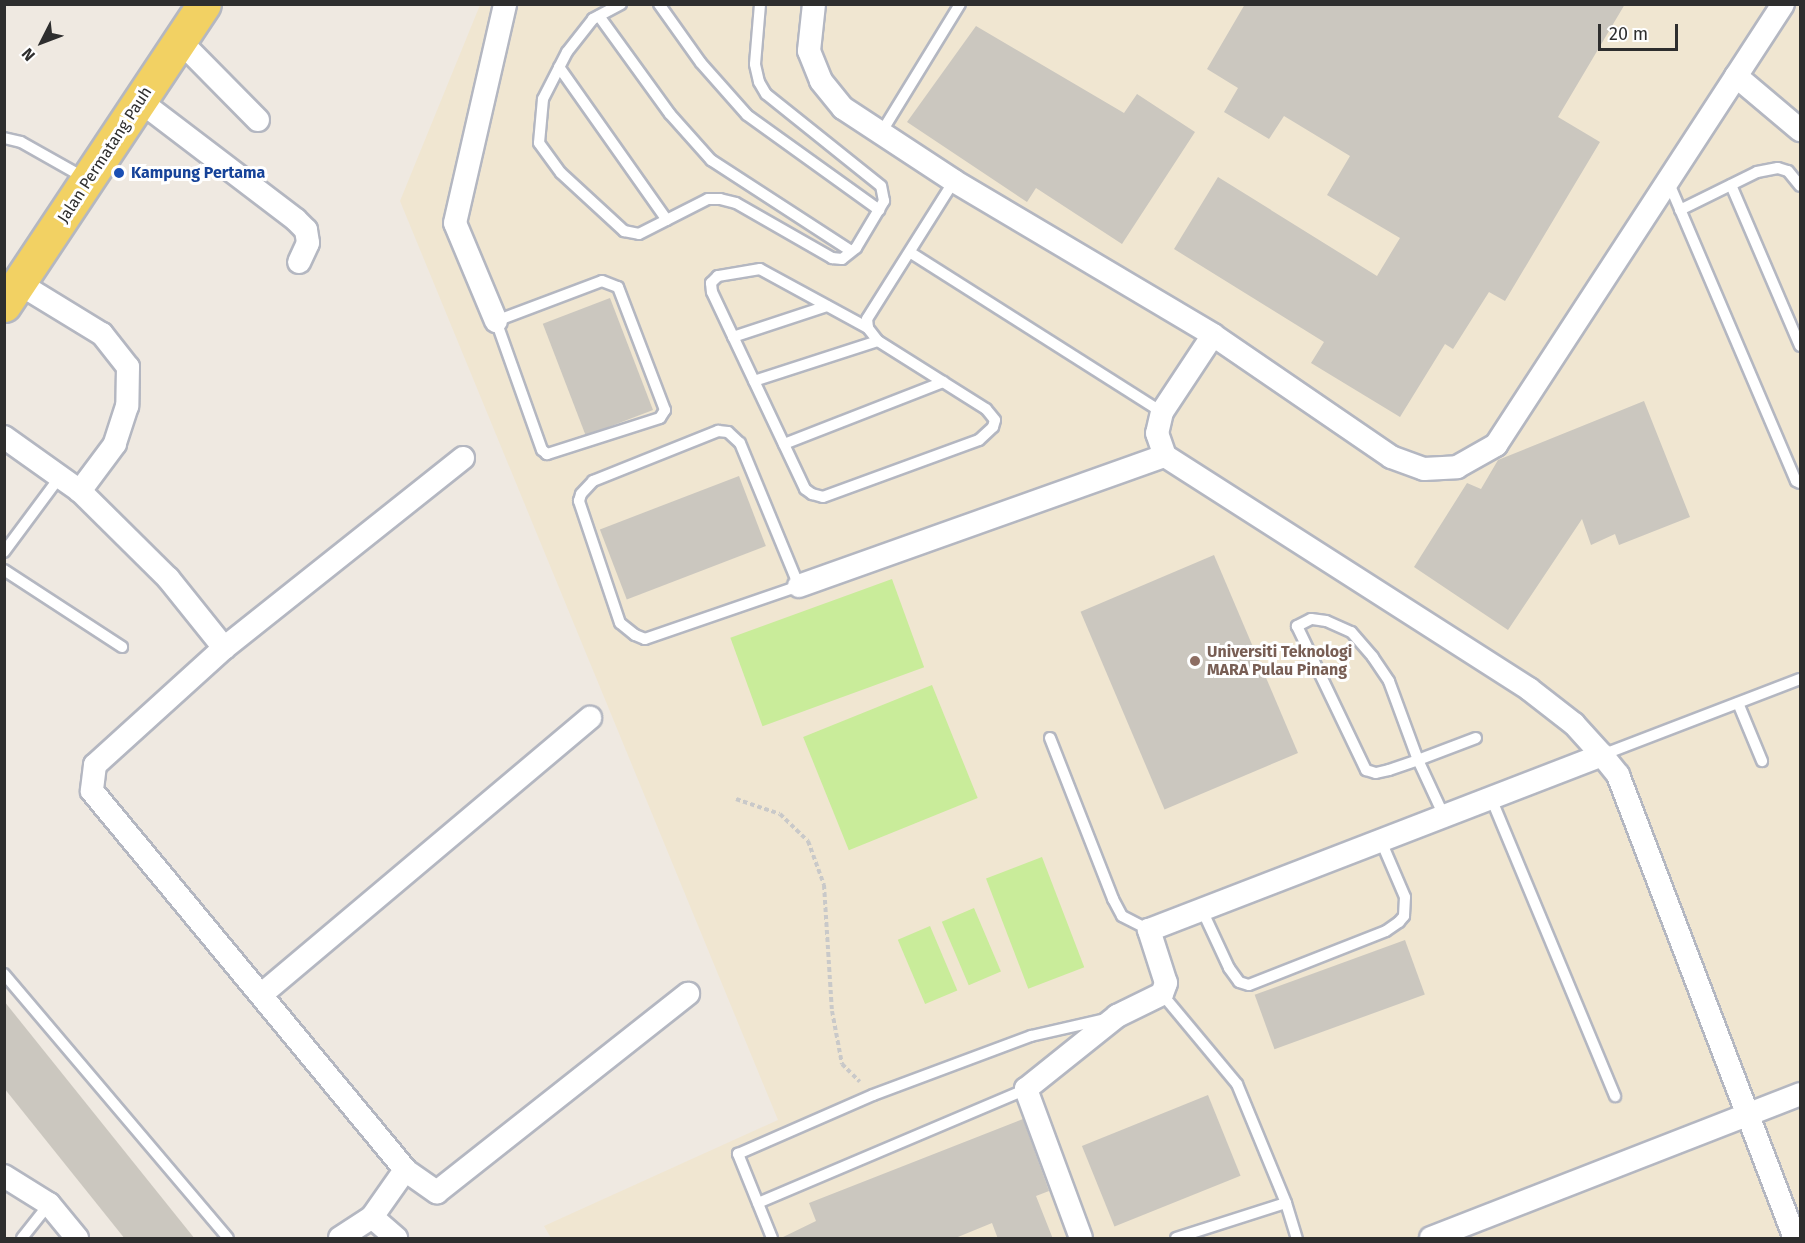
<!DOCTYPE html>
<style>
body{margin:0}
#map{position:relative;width:1805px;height:1243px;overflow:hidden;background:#efe9e1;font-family:"Fira Sans",sans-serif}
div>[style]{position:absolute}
.education>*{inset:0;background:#f0e6d1}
.pitch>*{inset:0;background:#c9ec9a;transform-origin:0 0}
.building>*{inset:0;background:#cbc7bf;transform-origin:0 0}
.path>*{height:4px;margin-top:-2px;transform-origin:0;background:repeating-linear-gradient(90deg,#c9c9c9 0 4.5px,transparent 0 7.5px)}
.roads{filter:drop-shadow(2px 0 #b4b7c1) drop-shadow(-2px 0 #b4b7c1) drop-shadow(0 2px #b4b7c1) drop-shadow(0 -2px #b4b7c1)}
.lane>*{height:10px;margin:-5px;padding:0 5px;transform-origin:5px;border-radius:5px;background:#fff}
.street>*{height:22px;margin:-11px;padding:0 11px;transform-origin:11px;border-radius:11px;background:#fff}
.primary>*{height:33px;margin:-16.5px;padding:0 16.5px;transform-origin:16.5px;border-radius:16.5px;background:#f2d163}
.dots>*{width:16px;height:16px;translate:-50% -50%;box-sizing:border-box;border:3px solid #fff;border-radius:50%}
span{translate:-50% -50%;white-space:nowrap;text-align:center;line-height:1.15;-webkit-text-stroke:6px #fff;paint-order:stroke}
.street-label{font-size:16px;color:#2e2e2e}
.transit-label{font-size:16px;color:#164399;font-weight:700}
.left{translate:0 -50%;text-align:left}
.education-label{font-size:16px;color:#785e54;font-weight:700}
.frame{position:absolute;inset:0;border:6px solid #2e2e2e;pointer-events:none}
.north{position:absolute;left:12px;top:12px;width:60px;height:60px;-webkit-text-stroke:4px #fff;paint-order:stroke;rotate:228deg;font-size:16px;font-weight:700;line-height:24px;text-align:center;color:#2e2e2e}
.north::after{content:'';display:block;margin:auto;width:21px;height:27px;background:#2e2e2e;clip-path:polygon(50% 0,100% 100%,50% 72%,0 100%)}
.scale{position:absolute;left:1598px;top:24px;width:80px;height:27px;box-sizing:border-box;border:3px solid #2e2e2e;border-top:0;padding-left:8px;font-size:18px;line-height:21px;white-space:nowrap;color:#2e2e2e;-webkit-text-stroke:4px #fff;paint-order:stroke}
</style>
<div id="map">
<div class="education">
<div style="clip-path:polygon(480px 5px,1800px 5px,1800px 1238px,551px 1238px,544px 1226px,778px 1120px,400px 201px)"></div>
</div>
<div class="pitch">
<div style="left:892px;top:579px;width:94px;height:172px;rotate:70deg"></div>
<div style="left:932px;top:685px;width:122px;height:139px;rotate:68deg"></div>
<div style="left:1042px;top:857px;width:118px;height:60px;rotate:69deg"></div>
<div style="left:974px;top:908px;width:69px;height:35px;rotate:67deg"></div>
<div style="left:930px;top:926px;width:70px;height:35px;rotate:67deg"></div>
</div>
<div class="building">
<div style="clip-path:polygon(1245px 4px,1625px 4px,1558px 117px,1600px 142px,1505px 301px,1489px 292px,1453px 349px,1445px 344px,1400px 417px,1311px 363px,1324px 342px,1174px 249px,1218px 177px,1377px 276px,1400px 238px,1327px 195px,1350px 156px,1284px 116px,1269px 139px,1224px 112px,1238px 88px,1207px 69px)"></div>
<div style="clip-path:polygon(976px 26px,1124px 113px,1137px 94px,1195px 132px,1122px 244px,1036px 188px,1027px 202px,907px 122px)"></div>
<div style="left:610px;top:298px;width:120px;height:72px;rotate:69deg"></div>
<div style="clip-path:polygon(1644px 401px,1690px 517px,1619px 545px,1615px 534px,1591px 545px,1582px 519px,1508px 630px,1414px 567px,1467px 483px,1481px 489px,1498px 460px)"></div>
<div style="left:739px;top:476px;width:75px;height:149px;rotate:69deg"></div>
<div style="left:1214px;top:555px;width:215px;height:145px;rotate:67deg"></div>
<div style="left:1405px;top:940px;width:58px;height:160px;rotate:70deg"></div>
<div style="clip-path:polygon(4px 1001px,195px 1239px,125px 1239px,4px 1088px)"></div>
<div style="left:1208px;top:1095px;width:87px;height:136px;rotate:68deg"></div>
<div style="clip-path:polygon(1023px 1119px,1049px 1191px,1036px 1196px,1053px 1239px,998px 1239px,992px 1223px,953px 1239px,779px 1239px,816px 1221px,809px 1203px)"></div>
</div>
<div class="path">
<div style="left:736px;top:799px;width:46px;rotate:18.8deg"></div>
<div style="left:780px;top:814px;width:39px;rotate:44deg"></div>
<div style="left:808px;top:841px;width:47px;rotate:70deg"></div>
<div style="left:824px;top:885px;width:126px;rotate:86.4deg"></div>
<div style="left:832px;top:1011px;width:54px;rotate:79.3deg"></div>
<div style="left:842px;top:1064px;width:25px;rotate:45deg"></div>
</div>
<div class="roads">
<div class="lane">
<div style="left:621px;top:4px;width:32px;rotate:152deg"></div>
<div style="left:593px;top:19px;width:42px;rotate:128.2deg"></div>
<div style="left:567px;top:52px;width:53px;rotate:117.1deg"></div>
<div style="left:543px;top:99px;width:44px;rotate:95.2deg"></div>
<div style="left:539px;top:143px;width:37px;rotate:54deg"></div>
<div style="left:561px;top:173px;width:86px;rotate:42.6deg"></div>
<div style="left:624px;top:231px;width:15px;rotate:11deg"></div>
<div style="left:639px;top:234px;width:77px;rotate:-26.9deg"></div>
<div style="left:708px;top:199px;width:12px"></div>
<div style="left:720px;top:199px;width:16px;rotate:14deg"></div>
<div style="left:736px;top:203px;width:111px;rotate:29.8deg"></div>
<div style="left:832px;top:258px;width:10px;rotate:6deg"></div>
<div style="left:842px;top:259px;width:18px;rotate:-38deg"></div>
<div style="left:856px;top:248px;width:55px;rotate:-59.2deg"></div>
<div style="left:884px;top:201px;width:15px;rotate:-101deg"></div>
<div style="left:881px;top:186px;width:147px;rotate:-141.3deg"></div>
<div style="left:766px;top:94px;width:14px;rotate:-120deg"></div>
<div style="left:759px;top:82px;width:18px;rotate:-103deg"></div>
<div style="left:755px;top:64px;width:60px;rotate:-85.2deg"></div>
<div style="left:659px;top:4px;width:72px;rotate:54.6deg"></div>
<div style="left:701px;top:63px;width:69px;rotate:48.5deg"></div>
<div style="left:747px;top:115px;width:163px;rotate:35.7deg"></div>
<div style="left:599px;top:16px;width:121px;rotate:54.1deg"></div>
<div style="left:670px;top:114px;width:62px;rotate:48.3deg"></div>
<div style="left:711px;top:160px;width:167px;rotate:33deg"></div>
<div style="left:559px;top:67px;width:187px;rotate:54.8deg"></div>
<div style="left:881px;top:133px;width:151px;rotate:-58.5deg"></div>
<div style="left:4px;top:138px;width:17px;rotate:13deg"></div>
<div style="left:21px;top:142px;width:73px;rotate:29.4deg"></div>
<div style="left:1668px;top:181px;width:326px;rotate:66.9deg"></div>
<div style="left:1796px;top:481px;width:4px;rotate:27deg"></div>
<div style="left:1731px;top:185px;width:175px;rotate:66.8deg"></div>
<div style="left:1680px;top:210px;width:86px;rotate:-26.3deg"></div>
<div style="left:1757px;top:172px;width:21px;rotate:-11deg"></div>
<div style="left:1778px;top:168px;width:10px;rotate:17deg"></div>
<div style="left:1788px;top:171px;width:19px;rotate:51deg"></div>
<div style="left:911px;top:253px;width:297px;rotate:32.4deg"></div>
<div style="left:602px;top:281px;width:17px;rotate:21deg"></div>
<div style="left:618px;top:287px;width:132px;rotate:69.1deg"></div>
<div style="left:665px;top:410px;width:9px;rotate:122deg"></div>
<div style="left:660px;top:418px;width:119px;rotate:162.3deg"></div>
<div style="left:547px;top:454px;width:6px;rotate:-141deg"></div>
<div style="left:542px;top:450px;width:137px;rotate:-109.6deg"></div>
<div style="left:496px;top:321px;width:113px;rotate:-20.7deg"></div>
<div style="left:868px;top:328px;width:123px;rotate:-151.4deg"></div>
<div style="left:760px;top:269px;width:43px;rotate:170.5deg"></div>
<div style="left:718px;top:276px;width:10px;rotate:135deg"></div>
<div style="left:711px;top:283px;width:9px;rotate:84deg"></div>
<div style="left:712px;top:292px;width:218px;rotate:64.7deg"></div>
<div style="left:805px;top:489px;width:9px;rotate:36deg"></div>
<div style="left:812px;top:494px;width:11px;rotate:15deg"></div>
<div style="left:823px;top:497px;width:166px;rotate:-20.1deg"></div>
<div style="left:979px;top:440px;width:19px;rotate:-43deg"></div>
<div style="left:993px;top:427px;width:7px;rotate:-74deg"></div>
<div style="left:995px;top:420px;width:14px;rotate:-129deg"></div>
<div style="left:986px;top:409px;width:128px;rotate:-147.8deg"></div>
<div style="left:878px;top:341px;width:16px;rotate:-128deg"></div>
<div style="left:868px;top:328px;width:9px;rotate:-96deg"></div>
<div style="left:867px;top:319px;width:163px;rotate:-57.8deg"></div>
<div style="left:733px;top:337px;width:99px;rotate:-18.3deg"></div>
<div style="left:754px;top:381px;width:130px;rotate:-17.9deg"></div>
<div style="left:718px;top:431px;width:10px;rotate:6deg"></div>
<div style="left:728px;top:432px;width:16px;rotate:43deg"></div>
<div style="left:740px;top:443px;width:155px;rotate:67.6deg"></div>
<div style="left:799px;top:586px;width:163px;rotate:161deg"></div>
<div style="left:645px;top:639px;width:11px;rotate:-158deg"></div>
<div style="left:635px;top:635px;width:19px;rotate:-141deg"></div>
<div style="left:620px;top:623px;width:129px;rotate:-108.6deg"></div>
<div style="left:579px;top:501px;width:7px;rotate:-74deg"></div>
<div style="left:581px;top:494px;width:18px;rotate:-47deg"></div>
<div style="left:593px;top:481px;width:135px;rotate:-21.8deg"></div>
<div style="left:784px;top:444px;width:171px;rotate:-21.3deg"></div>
<div style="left:4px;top:552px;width:92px;rotate:-53.4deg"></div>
<div style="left:4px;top:570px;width:141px;rotate:33.1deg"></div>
<div style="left:1738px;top:703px;width:63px;rotate:67.5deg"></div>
<div style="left:1050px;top:738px;width:173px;rotate:68.6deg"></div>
<div style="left:1113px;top:899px;width:19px;rotate:62deg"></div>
<div style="left:1122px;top:916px;width:30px;rotate:27deg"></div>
<div style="left:1602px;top:755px;width:212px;rotate:-21deg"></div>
<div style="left:1491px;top:798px;width:323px;rotate:67.4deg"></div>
<div style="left:1444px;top:816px;width:62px;rotate:-114.9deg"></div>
<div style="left:1418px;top:760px;width:84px;rotate:-110.2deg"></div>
<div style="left:1389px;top:681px;width:29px;rotate:-124deg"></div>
<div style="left:1373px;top:657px;width:33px;rotate:-131deg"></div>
<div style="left:1351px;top:632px;width:27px;rotate:-156deg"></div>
<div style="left:1326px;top:621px;width:15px;rotate:-172deg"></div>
<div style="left:1311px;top:619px;width:16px;rotate:153deg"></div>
<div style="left:1297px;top:626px;width:160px;rotate:64.4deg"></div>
<div style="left:1366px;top:770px;width:10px;rotate:17deg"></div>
<div style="left:1376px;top:773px;width:13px;rotate:-13deg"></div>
<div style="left:1389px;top:770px;width:31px;rotate:-19deg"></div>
<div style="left:1418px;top:760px;width:62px;rotate:-20.8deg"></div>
<div style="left:1202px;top:910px;width:64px;rotate:65deg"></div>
<div style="left:1229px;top:968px;width:17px;rotate:54deg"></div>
<div style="left:1239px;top:982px;width:10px;rotate:17deg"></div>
<div style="left:1249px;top:985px;width:147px;rotate:-21.5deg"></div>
<div style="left:1386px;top:931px;width:16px;rotate:-35deg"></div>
<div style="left:1399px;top:922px;width:8px;rotate:-50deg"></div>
<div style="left:1404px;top:916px;width:19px;rotate:-87deg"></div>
<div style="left:1405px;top:897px;width:61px;rotate:-113.2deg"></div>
<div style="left:4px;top:974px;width:346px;rotate:49.7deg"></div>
<div style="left:1162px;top:994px;width:117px;rotate:50.2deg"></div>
<div style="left:1237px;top:1084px;width:129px;rotate:67.6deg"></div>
<div style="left:1286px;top:1203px;width:37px;rotate:73deg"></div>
<div style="left:758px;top:1203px;width:291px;rotate:-23deg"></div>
<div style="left:22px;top:1238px;width:43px;rotate:-51.5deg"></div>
<div style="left:772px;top:1238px;width:91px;rotate:-112deg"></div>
<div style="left:738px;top:1154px;width:147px;rotate:-23.6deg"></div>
<div style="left:873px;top:1095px;width:169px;rotate:-20.5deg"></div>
<div style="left:1031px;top:1036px;width:76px;rotate:-12.9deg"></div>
<div style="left:1176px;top:1238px;width:115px;rotate:-17.7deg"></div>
</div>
<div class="street">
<div style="left:814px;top:4px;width:47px;rotate:96.1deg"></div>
<div style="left:809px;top:51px;width:32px;rotate:68deg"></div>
<div style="left:821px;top:81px;width:35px;rotate:51deg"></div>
<div style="left:843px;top:108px;width:133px;rotate:33.3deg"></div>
<div style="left:954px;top:181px;width:301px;rotate:30.7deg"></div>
<div style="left:1213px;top:335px;width:216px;rotate:34.4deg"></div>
<div style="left:1391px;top:457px;width:35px;rotate:20deg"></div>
<div style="left:1424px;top:469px;width:33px;rotate:-3deg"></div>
<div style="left:1457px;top:467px;width:45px;rotate:-29.4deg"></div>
<div style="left:1496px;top:445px;width:526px;rotate:-56.94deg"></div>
<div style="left:180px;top:41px;width:111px;rotate:45.4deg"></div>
<div style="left:1736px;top:76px;width:84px;rotate:40.2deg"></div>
<div style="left:140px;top:101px;width:196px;rotate:37.3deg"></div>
<div style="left:296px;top:220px;width:14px;rotate:45deg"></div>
<div style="left:306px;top:230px;width:13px;rotate:81deg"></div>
<div style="left:308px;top:243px;width:21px;rotate:115deg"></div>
<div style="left:20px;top:284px;width:96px;rotate:31.4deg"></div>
<div style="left:102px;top:334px;width:42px;rotate:51.8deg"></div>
<div style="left:128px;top:367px;width:39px;rotate:91deg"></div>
<div style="left:127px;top:406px;width:40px;rotate:108deg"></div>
<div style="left:115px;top:444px;width:59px;rotate:126.7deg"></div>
<div style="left:496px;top:321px;width:106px;rotate:-112.7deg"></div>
<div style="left:455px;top:223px;width:225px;rotate:-77.1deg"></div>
<div style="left:1213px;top:335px;width:92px;rotate:123.5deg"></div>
<div style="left:1162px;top:412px;width:22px;rotate:103deg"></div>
<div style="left:1157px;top:433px;width:24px;rotate:71deg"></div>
<div style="left:1165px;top:456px;width:432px;rotate:32.6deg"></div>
<div style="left:1529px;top:689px;width:57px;rotate:37.9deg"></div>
<div style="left:1574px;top:724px;width:42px;rotate:47.9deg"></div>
<div style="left:1602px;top:755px;width:26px;rotate:51deg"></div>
<div style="left:1618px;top:775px;width:496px;rotate:69.1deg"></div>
<div style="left:4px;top:437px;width:93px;rotate:35.4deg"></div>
<div style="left:80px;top:491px;width:124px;rotate:44.7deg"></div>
<div style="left:168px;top:578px;width:90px;rotate:51.3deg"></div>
<div style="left:463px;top:458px;width:305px;rotate:141.5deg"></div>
<div style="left:224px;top:648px;width:174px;rotate:137.8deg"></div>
<div style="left:95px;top:765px;width:26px;rotate:97deg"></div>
<div style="left:92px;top:791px;width:492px;rotate:50.4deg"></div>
<div style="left:405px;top:1170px;width:39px;rotate:35deg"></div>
<div style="left:437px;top:1192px;width:320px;rotate:-38.3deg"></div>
<div style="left:799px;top:586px;width:388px;rotate:-19.6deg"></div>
<div style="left:262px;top:994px;width:429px;rotate:-40.1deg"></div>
<div style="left:4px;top:1176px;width:53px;rotate:31.9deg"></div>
<div style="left:49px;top:1204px;width:44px;rotate:50.5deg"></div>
<div style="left:372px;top:1217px;width:32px;rotate:41deg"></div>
<div style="left:340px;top:1238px;width:38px;rotate:-33deg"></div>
<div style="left:372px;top:1217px;width:57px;rotate:-54.9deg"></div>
<div style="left:1081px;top:1238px;width:159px;rotate:-110.3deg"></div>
<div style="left:1026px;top:1089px;width:117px;rotate:-38.7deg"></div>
<div style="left:1117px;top:1016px;width:50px;rotate:-26.1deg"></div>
<div style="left:1162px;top:994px;width:12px;rotate:-70deg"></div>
<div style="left:1166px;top:983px;width:56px;rotate:-107.8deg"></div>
<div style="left:1149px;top:930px;width:486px;rotate:-21.1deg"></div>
<div style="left:1431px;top:1238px;width:396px;rotate:-21.3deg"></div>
</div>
<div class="primary">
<div style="left:4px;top:305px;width:361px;rotate:-56.4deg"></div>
</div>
</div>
<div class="dots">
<div style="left:119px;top:173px;background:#1a4fb4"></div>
<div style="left:1195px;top:661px;background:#8d6e63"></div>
</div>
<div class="street-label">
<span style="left:105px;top:155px;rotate:-57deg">Jalan Permatang Pauh</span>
</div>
<div class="transit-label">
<span class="left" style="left:131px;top:173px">Kampung Pertama</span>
</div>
<div class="education-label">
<span class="left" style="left:1207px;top:661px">Universiti Teknologi<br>MARA Pulau Pinang</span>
</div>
<div class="frame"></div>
<div class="north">N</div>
<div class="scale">20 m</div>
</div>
